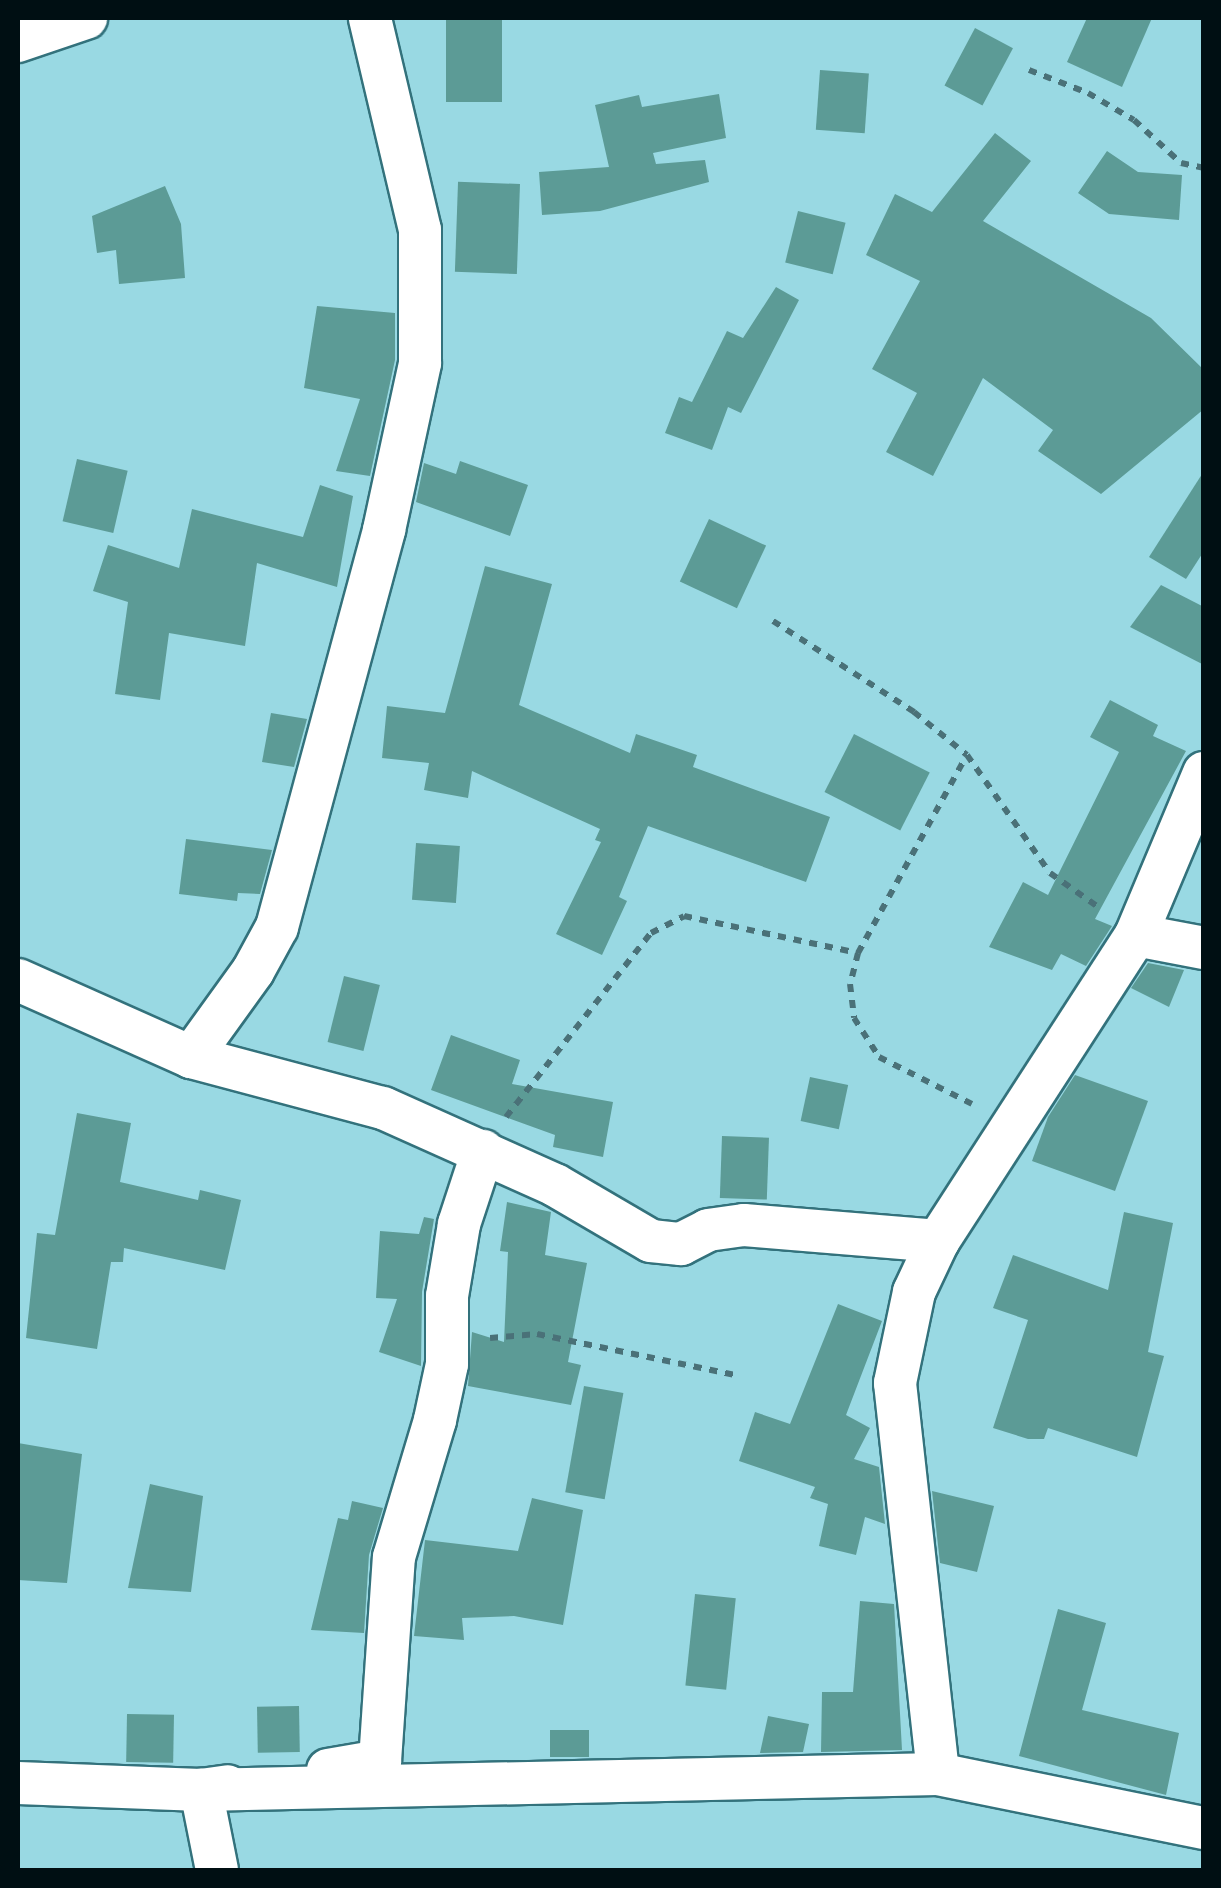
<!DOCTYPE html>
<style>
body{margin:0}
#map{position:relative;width:1221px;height:1888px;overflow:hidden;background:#99d9e3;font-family:"Work Sans",sans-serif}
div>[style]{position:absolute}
.building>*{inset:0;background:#5c9b96;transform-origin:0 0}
.path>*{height:6px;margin-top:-3px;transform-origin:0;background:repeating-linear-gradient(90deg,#4a7178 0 8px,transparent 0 16px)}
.roads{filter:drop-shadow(2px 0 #33727c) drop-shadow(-2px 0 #33727c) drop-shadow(0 2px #33727c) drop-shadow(0 -2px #33727c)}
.minor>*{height:42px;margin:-21px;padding:0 21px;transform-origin:21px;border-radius:21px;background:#fff}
span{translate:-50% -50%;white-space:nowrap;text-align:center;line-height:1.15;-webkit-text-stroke:8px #d5f3f9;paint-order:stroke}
.frame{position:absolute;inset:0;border:20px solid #000f13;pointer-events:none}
</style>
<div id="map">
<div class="building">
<div style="left:446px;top:18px;width:56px;height:84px"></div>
<div style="clip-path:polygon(1087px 18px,1152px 18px,1122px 87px,1067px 62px)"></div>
<div style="left:975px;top:28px;width:43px;height:65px;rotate:28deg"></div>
<div style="left:820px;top:70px;width:49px;height:60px;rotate:4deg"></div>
<div style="clip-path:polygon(719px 94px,726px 138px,653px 153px,656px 164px,705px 160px,709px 182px,600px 211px,542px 215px,539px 172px,609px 167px,595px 105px,639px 95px,642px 107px)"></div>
<div style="clip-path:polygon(995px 133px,1031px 161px,983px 221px,1151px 318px,1204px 370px,1204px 409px,1101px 494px,1038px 451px,1053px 430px,983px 378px,933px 476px,886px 452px,917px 393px,872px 369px,920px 281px,866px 255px,895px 194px,932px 212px)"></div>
<div style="clip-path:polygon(1107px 151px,1138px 172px,1182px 175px,1179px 220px,1109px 214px,1078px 193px)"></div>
<div style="left:520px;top:184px;width:90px;height:62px;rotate:92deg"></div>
<div style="clip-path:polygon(165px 186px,181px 224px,185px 278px,119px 284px,116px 250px,97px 253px,92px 216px)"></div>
<div style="left:798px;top:211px;width:49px;height:53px;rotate:14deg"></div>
<div style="clip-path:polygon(776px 287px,799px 300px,741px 413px,728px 407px,712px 450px,665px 433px,679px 397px,692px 402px,727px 331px,743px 338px)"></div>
<div style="clip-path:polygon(317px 306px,395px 313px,395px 360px,370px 476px,336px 471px,360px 399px,304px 388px)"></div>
<div style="left:77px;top:459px;width:52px;height:64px;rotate:13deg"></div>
<div style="clip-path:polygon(460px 461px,528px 485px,510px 536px,416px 502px,424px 463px,456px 474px)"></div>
<div style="clip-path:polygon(1204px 471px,1204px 551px,1186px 579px,1149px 557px)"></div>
<div style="clip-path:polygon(320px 485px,353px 496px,337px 587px,257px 563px,245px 646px,169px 633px,160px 700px,115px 694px,128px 602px,93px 591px,108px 545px,179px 568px,192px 509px,303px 537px)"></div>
<div style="left:709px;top:519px;width:63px;height:69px;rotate:25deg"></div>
<div style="clip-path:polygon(485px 566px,552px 584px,519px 705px,630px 753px,636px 734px,697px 755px,693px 767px,830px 817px,806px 882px,648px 826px,619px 897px,627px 901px,602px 955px,556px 934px,601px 842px,595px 840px,600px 829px,472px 771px,468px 798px,424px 790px,429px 763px,382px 758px,387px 706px,445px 713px)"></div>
<div style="clip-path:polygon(1161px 585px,1204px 607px,1204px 665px,1130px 627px)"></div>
<div style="clip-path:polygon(1110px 700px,1158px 725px,1153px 736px,1186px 751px,1095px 919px,1112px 926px,1086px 966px,1061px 954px,1052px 970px,989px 947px,1023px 882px,1048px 895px,1119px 752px,1090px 737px)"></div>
<div style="clip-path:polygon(271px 713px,307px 719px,294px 767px,262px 762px)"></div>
<div style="left:854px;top:734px;width:85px;height:65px;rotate:27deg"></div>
<div style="clip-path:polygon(186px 839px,272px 850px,260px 894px,238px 893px,237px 901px,179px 894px)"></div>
<div style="left:416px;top:843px;width:44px;height:57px;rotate:4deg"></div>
<div style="clip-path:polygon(1148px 963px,1184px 970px,1169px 1007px,1131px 988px)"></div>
<div style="left:344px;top:976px;width:37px;height:68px;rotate:14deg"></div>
<div style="clip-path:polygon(451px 1035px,520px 1060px,512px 1084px,613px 1102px,603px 1157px,553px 1147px,555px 1135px,431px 1090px)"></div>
<div style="clip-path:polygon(1075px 1075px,1148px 1101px,1115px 1191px,1032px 1161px,1048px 1117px)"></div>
<div style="left:810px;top:1077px;width:39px;height:45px;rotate:12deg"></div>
<div style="clip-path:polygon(77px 1113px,131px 1123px,120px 1182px,198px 1200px,200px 1190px,241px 1200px,225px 1270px,124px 1248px,123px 1262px,111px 1262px,97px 1349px,26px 1338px,37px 1233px,55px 1235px)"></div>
<div style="left:722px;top:1136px;width:47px;height:62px;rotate:2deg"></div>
<div style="clip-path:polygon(507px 1202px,551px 1212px,545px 1255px,587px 1263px,568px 1362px,581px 1365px,571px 1405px,468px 1386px,472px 1332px,504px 1342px,508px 1252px,500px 1251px)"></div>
<div style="clip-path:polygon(1124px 1212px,1173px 1223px,1148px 1352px,1164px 1356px,1137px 1457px,1048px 1428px,1044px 1439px,1028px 1439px,993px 1428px,1028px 1320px,993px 1308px,1013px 1255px,1108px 1290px)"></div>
<div style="clip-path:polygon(424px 1217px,434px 1219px,422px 1292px,421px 1366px,379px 1352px,397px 1299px,376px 1298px,380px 1231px,419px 1234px)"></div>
<div style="clip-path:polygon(838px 1304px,882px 1321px,846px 1415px,870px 1428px,854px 1459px,879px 1467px,885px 1524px,865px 1517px,856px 1555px,819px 1546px,828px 1504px,810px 1498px,815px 1487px,739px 1461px,755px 1412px,790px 1424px)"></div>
<div style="left:584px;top:1386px;width:40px;height:108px;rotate:10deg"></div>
<div style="clip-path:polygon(18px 1443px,82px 1454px,67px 1583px,18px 1580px)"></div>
<div style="clip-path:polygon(150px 1484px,203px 1496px,191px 1592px,128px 1588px)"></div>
<div style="clip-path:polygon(932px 1491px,994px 1506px,977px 1572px,940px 1563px)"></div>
<div style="clip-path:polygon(532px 1498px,583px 1510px,563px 1625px,514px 1616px,462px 1618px,464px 1640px,414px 1636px,425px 1540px,518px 1551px)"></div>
<div style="clip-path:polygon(352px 1501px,383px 1508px,369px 1555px,364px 1633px,311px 1630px,338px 1518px,348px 1520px)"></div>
<div style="left:695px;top:1594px;width:41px;height:92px;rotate:6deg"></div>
<div style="clip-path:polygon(860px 1601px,894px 1604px,902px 1750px,821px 1752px,822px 1692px,853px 1692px)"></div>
<div style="clip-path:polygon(1058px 1609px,1106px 1623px,1082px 1710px,1179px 1733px,1166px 1795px,1019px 1756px)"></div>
<div style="left:299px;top:1706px;width:46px;height:42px;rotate:89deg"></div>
<div style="left:127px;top:1714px;width:47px;height:48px;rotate:1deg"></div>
<div style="clip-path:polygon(768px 1716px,809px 1724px,803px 1752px,760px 1753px)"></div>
<div style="left:550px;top:1730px;width:39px;height:27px"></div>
</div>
<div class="path">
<div style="left:1029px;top:70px;width:63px;rotate:21.3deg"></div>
<div style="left:1088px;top:93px;width:53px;rotate:30.4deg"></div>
<div style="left:1134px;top:120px;width:64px;rotate:42.5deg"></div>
<div style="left:1181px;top:163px;width:24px;rotate:12deg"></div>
<div style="left:773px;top:621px;width:168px;rotate:32.8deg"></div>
<div style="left:914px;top:712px;width:68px;rotate:39.1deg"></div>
<div style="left:858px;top:953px;width:32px;rotate:104deg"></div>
<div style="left:850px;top:984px;width:34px;rotate:83deg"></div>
<div style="left:854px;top:1018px;width:46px;rotate:57.3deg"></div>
<div style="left:879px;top:1057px;width:104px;rotate:26.8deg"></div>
<div style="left:506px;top:1117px;width:234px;rotate:-51.8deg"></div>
<div style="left:651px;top:933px;width:37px;rotate:-27deg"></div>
<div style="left:684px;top:916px;width:178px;rotate:12deg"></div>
<div style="left:858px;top:953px;width:226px;rotate:-61.2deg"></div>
<div style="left:967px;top:755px;width:144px;rotate:54.9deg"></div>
<div style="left:1050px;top:873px;width:62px;rotate:35.2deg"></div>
<div style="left:490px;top:1338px;width:47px;rotate:-4.9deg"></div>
<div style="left:537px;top:1334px;width:206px;rotate:11.7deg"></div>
</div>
<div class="roads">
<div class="minor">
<div style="left:18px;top:41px;width:72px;rotate:-18.7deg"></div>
<div style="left:1136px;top:935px;width:176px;rotate:-67.2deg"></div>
<div style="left:1204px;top:948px;width:69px;rotate:-169.2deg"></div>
<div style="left:1136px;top:935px;width:364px;rotate:122.9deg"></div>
<div style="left:938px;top:1241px;width:56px;rotate:115.2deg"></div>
<div style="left:914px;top:1292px;width:93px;rotate:101.8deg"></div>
<div style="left:895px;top:1383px;width:393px;rotate:83.7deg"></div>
<div style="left:938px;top:1774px;width:271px;rotate:11.5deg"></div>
<div style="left:18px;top:980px;width:189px;rotate:24deg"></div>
<div style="left:191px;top:1057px;width:199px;rotate:14.9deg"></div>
<div style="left:383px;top:1108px;width:188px;rotate:24.1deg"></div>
<div style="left:555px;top:1185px;width:111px;rotate:30.3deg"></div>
<div style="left:651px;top:1241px;width:30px;rotate:6deg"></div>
<div style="left:681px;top:1244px;width:30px;rotate:-27deg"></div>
<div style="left:708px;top:1230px;width:36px;rotate:-8deg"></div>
<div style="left:744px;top:1225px;width:195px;rotate:4.7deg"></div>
<div style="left:191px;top:1057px;width:106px;rotate:-54.2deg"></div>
<div style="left:253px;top:971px;width:50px;rotate:-61.4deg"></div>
<div style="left:277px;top:927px;width:411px;rotate:-74.9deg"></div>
<div style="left:384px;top:530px;width:171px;rotate:-77.8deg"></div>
<div style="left:420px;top:363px;width:133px;rotate:-90deg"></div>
<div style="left:420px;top:230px;width:218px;rotate:-103.3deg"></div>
<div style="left:328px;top:1770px;width:53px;rotate:-9.8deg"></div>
<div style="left:380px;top:1761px;width:204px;rotate:-86.1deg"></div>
<div style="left:394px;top:1557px;width:143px;rotate:-73.3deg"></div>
<div style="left:435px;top:1420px;width:57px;rotate:-77.9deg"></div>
<div style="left:447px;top:1364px;width:68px;rotate:-90deg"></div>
<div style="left:447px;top:1296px;width:73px;rotate:-80.5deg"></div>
<div style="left:459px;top:1224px;width:77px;rotate:-71.8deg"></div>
<div style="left:18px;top:1783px;width:183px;rotate:2.2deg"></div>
<div style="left:201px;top:1790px;width:737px;rotate:-1.24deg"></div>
<div style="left:217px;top:1870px;width:82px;rotate:-101.3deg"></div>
<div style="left:201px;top:1790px;width:27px;rotate:-8deg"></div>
</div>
</div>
<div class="frame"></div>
</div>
